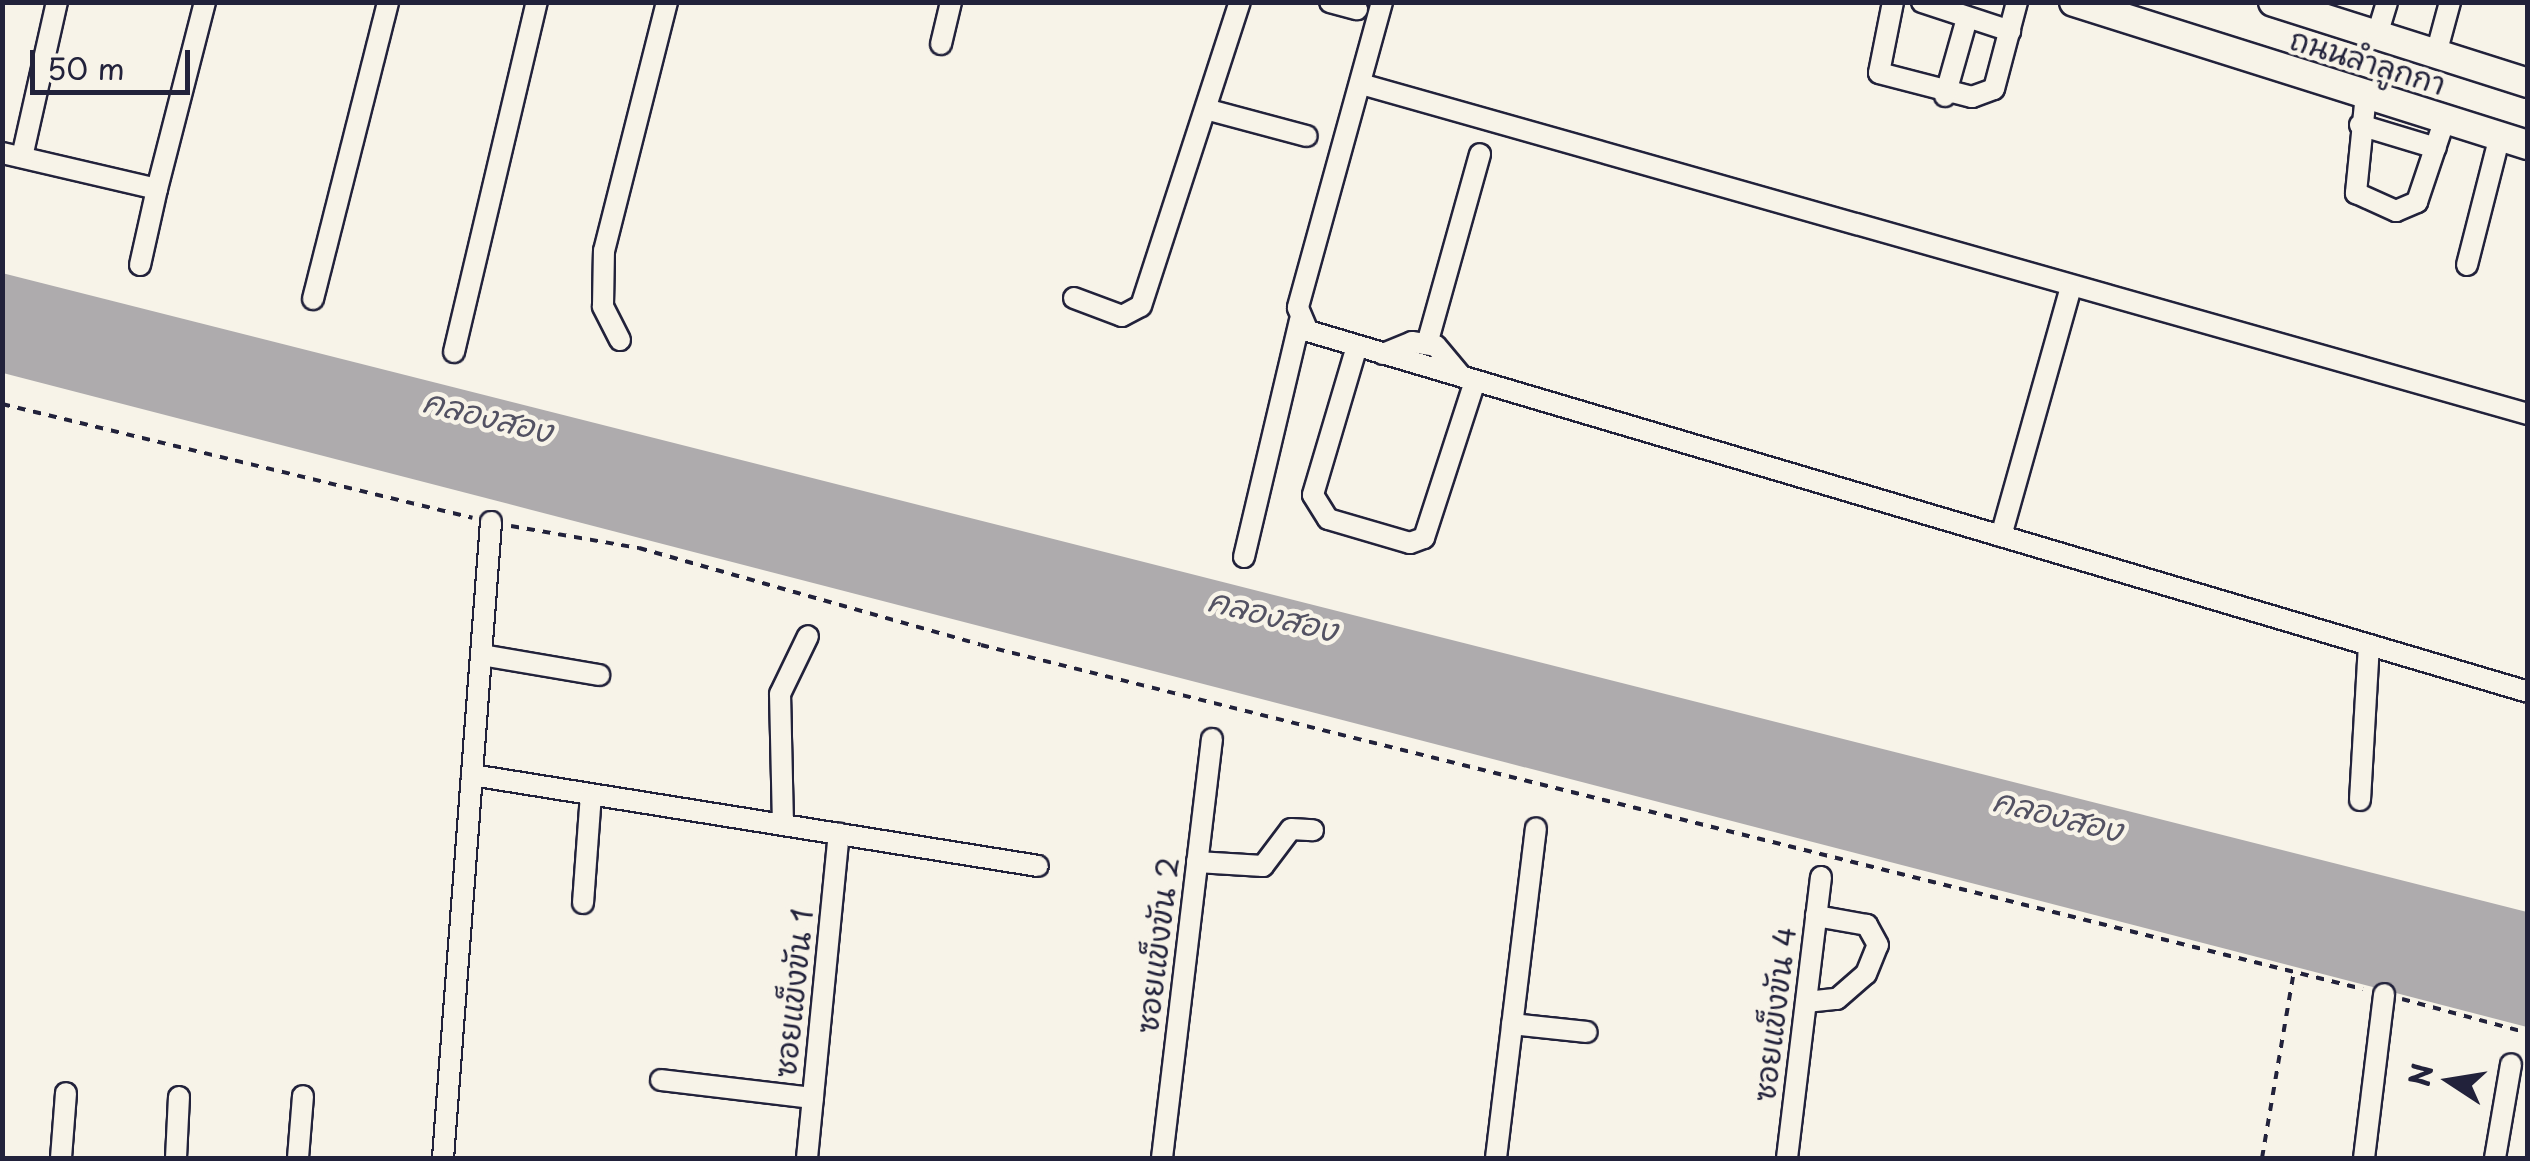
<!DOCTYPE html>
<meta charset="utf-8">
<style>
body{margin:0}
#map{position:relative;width:2530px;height:1161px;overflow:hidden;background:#f7f3e8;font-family:"Playpen Sans","Playpen Sans Thai",sans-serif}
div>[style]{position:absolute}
.water>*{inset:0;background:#aeabad}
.path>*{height:4px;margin-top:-2px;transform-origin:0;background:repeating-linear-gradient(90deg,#22223b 0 8px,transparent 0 16px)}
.roads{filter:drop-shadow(2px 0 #22223b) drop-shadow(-2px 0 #22223b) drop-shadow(0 2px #22223b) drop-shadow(0 -2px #22223b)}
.minor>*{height:20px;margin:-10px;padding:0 10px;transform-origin:10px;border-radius:10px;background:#f7f3e8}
.major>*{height:28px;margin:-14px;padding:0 14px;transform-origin:14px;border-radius:14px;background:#f7f3e8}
span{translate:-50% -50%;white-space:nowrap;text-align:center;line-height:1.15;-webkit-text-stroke:9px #f7f3e8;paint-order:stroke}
.street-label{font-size:30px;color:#22223b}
.water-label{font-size:32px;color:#535263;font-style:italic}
.frame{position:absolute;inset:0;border:5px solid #22223b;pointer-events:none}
.north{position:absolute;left:2400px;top:1031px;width:100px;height:100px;-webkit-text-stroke:8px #f7f3e8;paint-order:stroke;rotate:282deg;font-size:28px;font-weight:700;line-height:40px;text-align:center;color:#22223b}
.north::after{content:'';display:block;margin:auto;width:35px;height:45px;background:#22223b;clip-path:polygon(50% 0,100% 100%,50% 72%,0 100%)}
.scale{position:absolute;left:30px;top:50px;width:160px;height:45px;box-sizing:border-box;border:5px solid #22223b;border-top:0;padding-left:12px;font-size:30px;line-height:35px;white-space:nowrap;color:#22223b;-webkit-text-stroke:8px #f7f3e8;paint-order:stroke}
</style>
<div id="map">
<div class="water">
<div style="clip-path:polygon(2px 273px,2527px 912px,2527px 1027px,3px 373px)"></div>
</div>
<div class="path">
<div style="left:2px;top:404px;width:484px;rotate:13.6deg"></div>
<div style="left:511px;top:526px;width:130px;rotate:9.8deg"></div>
<div style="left:639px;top:548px;width:355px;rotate:15.8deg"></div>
<div style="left:981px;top:645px;width:1424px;rotate:13.98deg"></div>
<div style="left:2402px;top:999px;width:131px;rotate:15.1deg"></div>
<div style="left:2262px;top:1158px;width:190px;rotate:-80.3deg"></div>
</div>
<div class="roads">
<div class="minor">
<div style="left:1330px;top:2px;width:28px;rotate:15deg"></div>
<div style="left:1382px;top:2px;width:317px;rotate:105.4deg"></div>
<div style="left:1298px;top:308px;width:25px;rotate:67deg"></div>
<div style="left:1308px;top:331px;width:1272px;rotate:16.48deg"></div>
<div style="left:1893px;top:2px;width:72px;rotate:101.2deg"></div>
<div style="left:1879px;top:73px;width:96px;rotate:14.5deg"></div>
<div style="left:1972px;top:97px;width:23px;rotate:-20deg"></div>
<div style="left:1994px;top:89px;width:90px;rotate:-75.2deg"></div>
<div style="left:1922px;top:2px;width:93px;rotate:18.2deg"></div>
<div style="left:2377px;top:35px;width:34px;rotate:-73deg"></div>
<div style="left:941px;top:44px;width:43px;rotate:-76.6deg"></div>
<div style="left:2436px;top:54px;width:54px;rotate:-74.9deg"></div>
<div style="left:1361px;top:84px;width:1213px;rotate:15.79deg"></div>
<div style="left:2366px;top:94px;width:100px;rotate:95.8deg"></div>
<div style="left:2356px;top:193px;width:44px;rotate:24.2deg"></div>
<div style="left:2396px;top:211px;width:23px;rotate:-23deg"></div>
<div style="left:2417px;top:202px;width:88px;rotate:-71.4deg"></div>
<div style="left:1945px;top:96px;width:81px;rotate:-74.2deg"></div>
<div style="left:1209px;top:110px;width:101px;rotate:14.9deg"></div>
<div style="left:2360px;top:125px;width:79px;rotate:16.8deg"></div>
<div style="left:2px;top:153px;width:159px;rotate:13.1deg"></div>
<div style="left:157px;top:189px;width:193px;rotate:-75.6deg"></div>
<div style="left:22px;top:157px;width:159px;rotate:-77.3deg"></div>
<div style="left:140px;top:265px;width:78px;rotate:-77.4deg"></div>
<div style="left:2467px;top:265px;width:133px;rotate:-75.7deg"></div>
<div style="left:1074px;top:298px;width:51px;rotate:20.6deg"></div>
<div style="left:1122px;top:316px;width:21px;rotate:-28deg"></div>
<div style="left:1141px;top:306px;width:320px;rotate:-72deg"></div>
<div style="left:313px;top:299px;width:306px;rotate:-75.8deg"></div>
<div style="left:620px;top:340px;width:38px;rotate:-117deg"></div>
<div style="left:603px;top:306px;width:55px;rotate:-89deg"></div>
<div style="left:604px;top:251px;width:257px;rotate:-75.8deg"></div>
<div style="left:1427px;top:344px;width:197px;rotate:-74.4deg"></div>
<div style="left:1357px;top:346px;width:155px;rotate:106.5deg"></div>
<div style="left:1313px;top:495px;width:28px;rotate:58deg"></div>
<div style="left:1328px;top:519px;width:85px;rotate:16.3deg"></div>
<div style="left:1410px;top:543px;width:15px;rotate:-20deg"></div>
<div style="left:1424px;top:538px;width:165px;rotate:-72deg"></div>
<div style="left:454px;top:352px;width:360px;rotate:-76.7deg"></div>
<div style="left:1383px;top:354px;width:31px;rotate:-22deg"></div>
<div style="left:1412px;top:342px;width:24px;rotate:9deg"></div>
<div style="left:1436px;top:346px;width:40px;rotate:50deg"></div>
<div style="left:2001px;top:536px;width:259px;rotate:-74.3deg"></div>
<div style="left:1244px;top:557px;width:243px;rotate:-76.7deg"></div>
<div style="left:482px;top:655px;width:119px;rotate:9.7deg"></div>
<div style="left:472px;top:775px;width:573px;rotate:9.13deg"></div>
<div style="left:2360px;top:800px;width:155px;rotate:-86.7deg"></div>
<div style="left:783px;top:825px;width:131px;rotate:-91.3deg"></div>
<div style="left:780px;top:694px;width:64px;rotate:-64.2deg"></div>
<div style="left:1197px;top:862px;width:66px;rotate:3.5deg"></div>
<div style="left:1263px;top:866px;width:46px;rotate:-52.9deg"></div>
<div style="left:1291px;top:829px;width:22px;rotate:3deg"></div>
<div style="left:583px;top:903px;width:108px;rotate:-85.8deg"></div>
<div style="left:1806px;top:1002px;width:31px;rotate:-6deg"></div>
<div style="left:1837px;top:999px;width:38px;rotate:-41deg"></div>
<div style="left:1866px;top:974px;width:31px;rotate:-68deg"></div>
<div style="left:1878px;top:945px;width:23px;rotate:-119deg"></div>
<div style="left:1867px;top:925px;width:52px;rotate:-170deg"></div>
<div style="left:1512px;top:1024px;width:75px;rotate:6.1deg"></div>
<div style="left:661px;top:1080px;width:153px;rotate:6.8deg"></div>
<div style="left:61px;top:1158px;width:65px;rotate:-85.6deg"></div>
<div style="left:176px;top:1158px;width:61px;rotate:-87.2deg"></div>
<div style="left:298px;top:1158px;width:62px;rotate:-85.4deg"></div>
<div style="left:443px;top:1158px;width:638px;rotate:-85.68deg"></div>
<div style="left:807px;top:1158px;width:326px;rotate:-84.4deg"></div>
<div style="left:1162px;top:1158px;width:422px;rotate:-83.2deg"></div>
<div style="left:1496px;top:1158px;width:332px;rotate:-83.1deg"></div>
<div style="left:1787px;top:1158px;width:283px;rotate:-83.1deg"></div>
<div style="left:2364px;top:1158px;width:165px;rotate:-83deg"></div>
<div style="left:2495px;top:1158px;width:95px;rotate:-80.3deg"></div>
</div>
<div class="major">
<div style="left:2074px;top:2px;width:476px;rotate:17.5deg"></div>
<div style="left:2273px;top:2px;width:268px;rotate:17.6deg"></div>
</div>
</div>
<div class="street-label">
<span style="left:2368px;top:61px;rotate:17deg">ถนนลำลูกกา</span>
<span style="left:1157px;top:945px;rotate:-83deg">ซอยแข็งขัน 2</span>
<span style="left:793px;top:993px;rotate:-84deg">ซอยแข็งขัน 1</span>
<span style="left:1774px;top:1014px;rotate:-83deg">ซอยแข็งขัน 4</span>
</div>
<div class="water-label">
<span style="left:488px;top:415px;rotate:14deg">คลองสอง</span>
<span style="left:1273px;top:614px;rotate:14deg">คลองสอง</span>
<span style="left:2058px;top:814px;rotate:14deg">คลองสอง</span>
</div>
<div class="frame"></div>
<div class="north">N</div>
<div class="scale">50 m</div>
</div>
